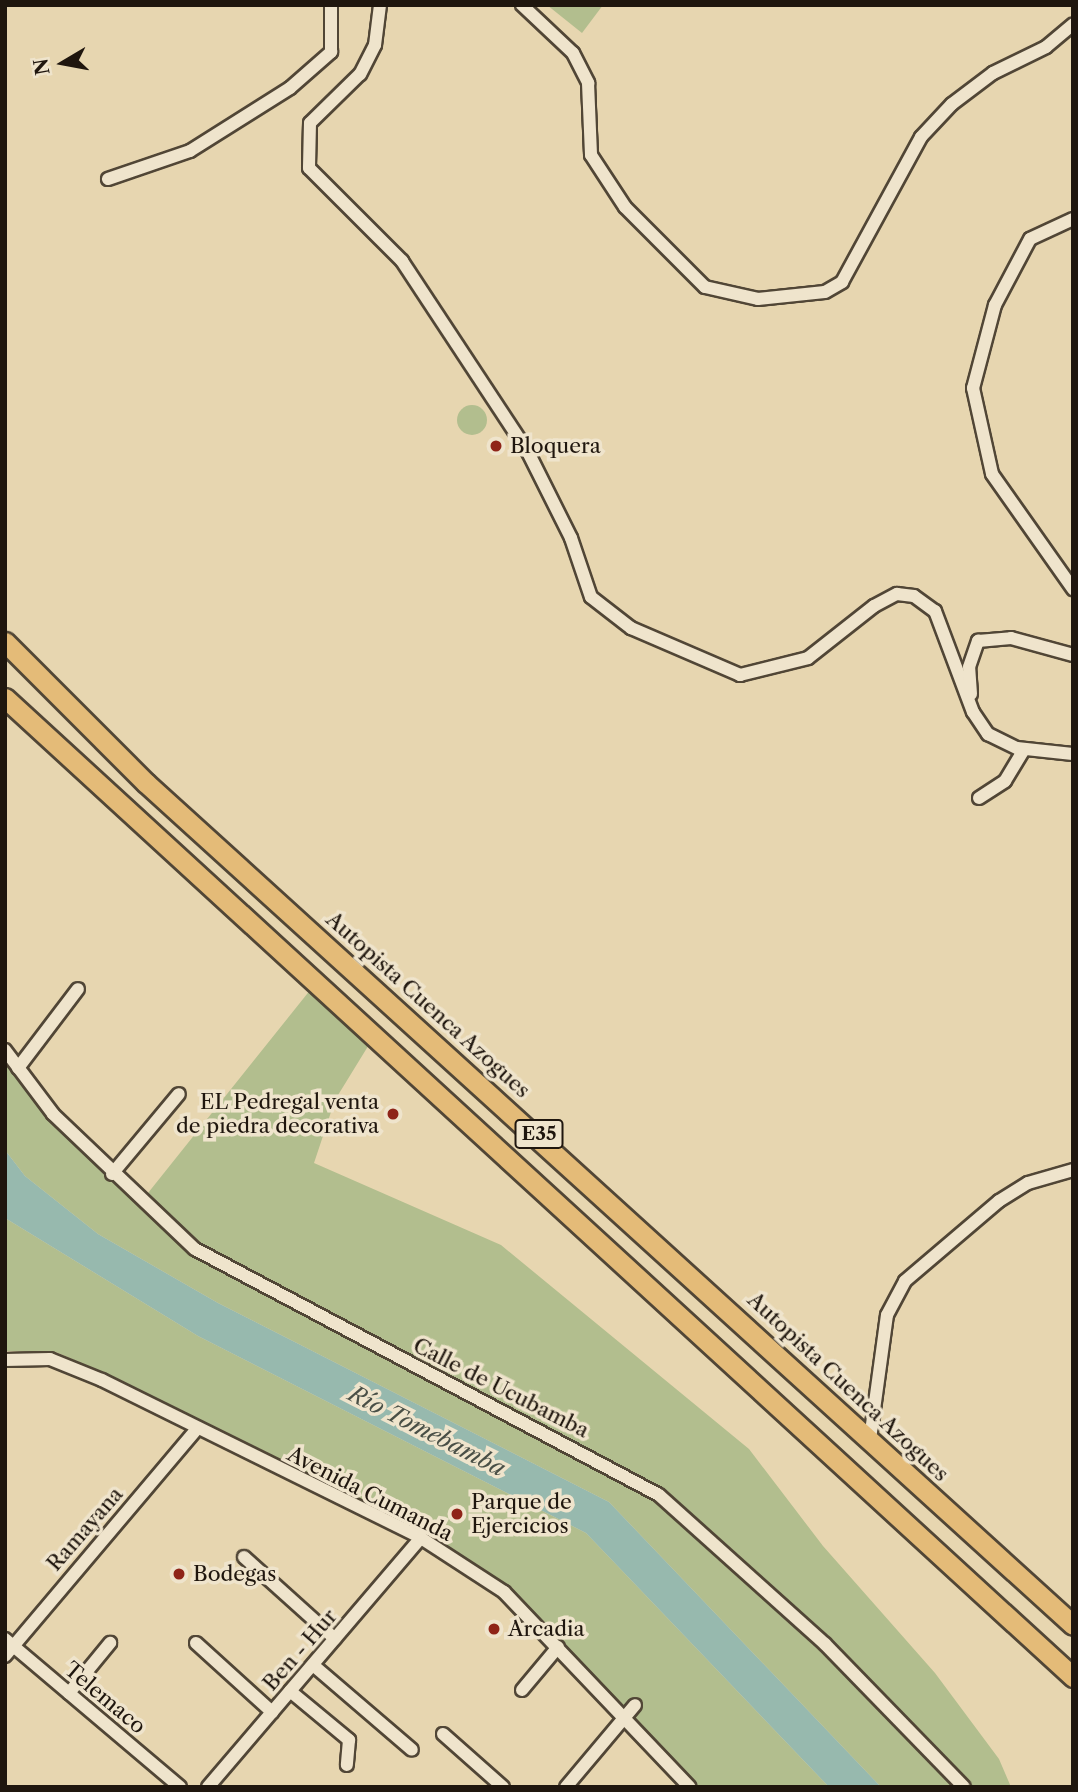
<!DOCTYPE html>
<meta charset="utf-8">
<style>
body{margin:0}
#map{position:relative;width:1078px;height:1792px;overflow:hidden;background:#e7d6b0;font-family:"Libre Caslon Text",serif}
div>[style]{position:absolute}
.green>*{inset:0;background:#b2be8e}
.round{border-radius:50%}
.water>*{inset:0;background:#97b9ae}
.roads{filter:drop-shadow(2px 0 #514636) drop-shadow(-2px 0 #514636) drop-shadow(0 2px #514636) drop-shadow(0 -2px #514636)}
.minor>*{height:12px;margin:-6px;padding:0 6px;transform-origin:6px;border-radius:6px;background:#efe4cc}
.trunk>*{height:19px;margin:-9.5px;padding:0 9.5px;transform-origin:9.5px;border-radius:9.5px;background:#e4bb78}
.dots>*{width:19px;height:19px;translate:-50% -50%;box-sizing:border-box;border:4px solid #efe4cc;border-radius:50%}
span{translate:-50% -50%;white-space:nowrap;text-align:center;line-height:1.15;-webkit-text-stroke:7px #efe4cc;paint-order:stroke}
.shield-label span{padding:2px 5px;background:#efe4cc;border:2px solid;border-radius:5px;-webkit-text-stroke-width:0}
.shield-label{font-size:19px;color:#1f160e;font-weight:700}
.poi-label{font-size:21px;color:#1f160e}
.left{translate:0 -50%;text-align:left}
.right{translate:-100% -50%;text-align:right}
.street-label{font-size:21px;color:#1f160e}
.water-label{font-size:23px;color:#494f46;font-style:italic}
.frame{position:absolute;inset:0;border:7px solid #1f160e;pointer-events:none}
.north{position:absolute;left:28px;top:28px;width:70px;height:70px;-webkit-text-stroke:5px #efe4cc;paint-order:stroke;rotate:260deg;font-size:19px;font-weight:700;line-height:28px;text-align:center;color:#1f160e}
.north::after{content:'';display:block;margin:auto;width:24px;height:32px;background:#1f160e;clip-path:polygon(50% 0,100% 100%,50% 72%,0 100%)}
</style>
<div id="map">
<div class="green">
<div style="clip-path:polygon(547px 5px,603px 5px,582px 33px)"></div>
<div class="round" style="left:457px;top:405px;width:30px;height:30px"></div>
<div style="clip-path:polygon(311px 989px,370px 1043px,335px 1100px,314px 1163px,501px 1245px,749px 1449px,823px 1546px,935px 1673px,999px 1759px,1011px 1787px,881px 1787px,609px 1502px,218px 1303px,98px 1234px,25px 1176px,5px 1150px,5px 1050px,53px 1114px,140px 1203px)"></div>
<div style="clip-path:polygon(5px 1218px,198px 1336px,586px 1533px,829px 1787px,690px 1787px,504px 1592px,421px 1538px,122px 1381px,56px 1352px,5px 1351px)"></div>
</div>
<div class="water">
<div style="clip-path:polygon(5px 1150px,25px 1176px,98px 1234px,218px 1303px,609px 1502px,881px 1787px,829px 1787px,586px 1533px,198px 1336px,5px 1218px)"></div>
</div>
<div class="roads">
<div class="minor">
<div style="left:380px;top:5px;width:40px;rotate:97.1deg"></div>
<div style="left:375px;top:45px;width:33px;rotate:117deg"></div>
<div style="left:360px;top:74px;width:70px;rotate:135.6deg"></div>
<div style="left:310px;top:123px;width:45px;rotate:91.3deg"></div>
<div style="left:309px;top:168px;width:132px;rotate:45deg"></div>
<div style="left:402px;top:261px;width:229px;rotate:56.6deg"></div>
<div style="left:528px;top:452px;width:96px;rotate:63.4deg"></div>
<div style="left:571px;top:538px;width:62px;rotate:71.3deg"></div>
<div style="left:591px;top:597px;width:51px;rotate:37.8deg"></div>
<div style="left:631px;top:628px;width:119px;rotate:23.3deg"></div>
<div style="left:740px;top:675px;width:70px;rotate:-14deg"></div>
<div style="left:808px;top:658px;width:84px;rotate:-38.2deg"></div>
<div style="left:874px;top:606px;width:26px;rotate:-28deg"></div>
<div style="left:897px;top:594px;width:17px;rotate:7deg"></div>
<div style="left:914px;top:596px;width:26px;rotate:36deg"></div>
<div style="left:935px;top:611px;width:108px;rotate:69.4deg"></div>
<div style="left:973px;top:712px;width:27px;rotate:56deg"></div>
<div style="left:988px;top:734px;width:32px;rotate:26deg"></div>
<div style="left:1017px;top:748px;width:56px;rotate:6.1deg"></div>
<div style="left:522px;top:5px;width:70px;rotate:43.3deg"></div>
<div style="left:573px;top:53px;width:34px;rotate:63deg"></div>
<div style="left:588px;top:83px;width:72px;rotate:87.6deg"></div>
<div style="left:591px;top:155px;width:62px;rotate:56.8deg"></div>
<div style="left:625px;top:207px;width:113px;rotate:45deg"></div>
<div style="left:705px;top:287px;width:54px;rotate:12.8deg"></div>
<div style="left:758px;top:299px;width:67px;rotate:-6deg"></div>
<div style="left:825px;top:292px;width:20px;rotate:-30deg"></div>
<div style="left:842px;top:282px;width:165px;rotate:-61.4deg"></div>
<div style="left:921px;top:137px;width:45px;rotate:-46.8deg"></div>
<div style="left:952px;top:104px;width:51px;rotate:-37.1deg"></div>
<div style="left:993px;top:73px;width:59px;rotate:-26.1deg"></div>
<div style="left:1046px;top:47px;width:35px;rotate:-40deg"></div>
<div style="left:108px;top:179px;width:87px;rotate:-18.9deg"></div>
<div style="left:190px;top:151px;width:118px;rotate:-32.2deg"></div>
<div style="left:290px;top:88px;width:55px;rotate:-41.3deg"></div>
<div style="left:331px;top:52px;width:47px;rotate:-90deg"></div>
<div style="left:1073px;top:219px;width:47px;rotate:155.1deg"></div>
<div style="left:1030px;top:239px;width:75px;rotate:117.9deg"></div>
<div style="left:995px;top:305px;width:86px;rotate:104.8deg"></div>
<div style="left:973px;top:388px;width:88px;rotate:77.5deg"></div>
<div style="left:992px;top:474px;width:141px;rotate:54.8deg"></div>
<div style="left:971px;top:694px;width:27px;rotate:-94deg"></div>
<div style="left:969px;top:667px;width:28px;rotate:-71deg"></div>
<div style="left:978px;top:641px;width:33px;rotate:-5deg"></div>
<div style="left:1011px;top:638px;width:64px;rotate:15.3deg"></div>
<div style="left:979px;top:798px;width:31px;rotate:-33deg"></div>
<div style="left:1005px;top:781px;width:37px;rotate:-59deg"></div>
<div style="left:5px;top:1050px;width:80px;rotate:53.1deg"></div>
<div style="left:53px;top:1114px;width:196px;rotate:43.6deg"></div>
<div style="left:195px;top:1249px;width:525px;rotate:27.93deg"></div>
<div style="left:659px;top:1495px;width:223px;rotate:41.9deg"></div>
<div style="left:825px;top:1644px;width:199px;rotate:45.8deg"></div>
<div style="left:18px;top:1068px;width:99px;rotate:-52.8deg"></div>
<div style="left:112px;top:1174px;width:104px;rotate:-50.1deg"></div>
<div style="left:5px;top:1360px;width:45px;rotate:-1.3deg"></div>
<div style="left:50px;top:1359px;width:56px;rotate:22deg"></div>
<div style="left:102px;top:1380px;width:356px;rotate:26.3deg"></div>
<div style="left:421px;top:1538px;width:99px;rotate:33deg"></div>
<div style="left:504px;top:1592px;width:269px;rotate:46.4deg"></div>
<div style="left:870px;top:1439px;width:125px;rotate:-82.2deg"></div>
<div style="left:887px;top:1315px;width:38px;rotate:-62deg"></div>
<div style="left:905px;top:1281px;width:123px;rotate:-40.4deg"></div>
<div style="left:999px;top:1201px;width:34px;rotate:-32deg"></div>
<div style="left:1028px;top:1183px;width:47px;rotate:-16.1deg"></div>
<div style="left:244px;top:1557px;width:122px;rotate:42deg"></div>
<div style="left:5px;top:1639px;width:229px;rotate:40.2deg"></div>
<div style="left:196px;top:1643px;width:103px;rotate:42.2deg"></div>
<div style="left:5px;top:1656px;width:296px;rotate:-49.8deg"></div>
<div style="left:313px;top:1665px;width:130px;rotate:40.6deg"></div>
<div style="left:522px;top:1690px;width:56px;rotate:-50.1deg"></div>
<div style="left:290px;top:1691px;width:77px;rotate:39.7deg"></div>
<div style="left:349px;top:1740px;width:25px;rotate:95deg"></div>
<div style="left:69px;top:1693px;width:65px;rotate:-50.6deg"></div>
<div style="left:443px;top:1734px;width:80px;rotate:41.5deg"></div>
<div style="left:208px;top:1787px;width:328px;rotate:-49.5deg"></div>
<div style="left:566px;top:1787px;width:107px;rotate:-49.9deg"></div>
</div>
<div class="trunk">
<div style="left:5px;top:642px;width:199px;rotate:45deg"></div>
<div style="left:146px;top:783px;width:1252px;rotate:42.25deg"></div>
<div style="left:5px;top:698px;width:1449px;rotate:42.51deg"></div>
</div>
</div>
<div class="dots">
<div style="left:496px;top:446px;background:#8f2418"></div>
<div style="left:393px;top:1114px;background:#8f2418"></div>
<div style="left:457px;top:1514px;background:#8f2418"></div>
<div style="left:179px;top:1574px;background:#8f2418"></div>
<div style="left:494px;top:1629px;background:#8f2418"></div>
</div>
<div class="shield-label">
<span style="left:539px;top:1134px">E35</span>
</div>
<div class="poi-label">
<span class="left" style="left:510px;top:446px">Bloquera</span>
<span class="right" style="left:379px;top:1114px">EL Pedregal venta<br>de piedra decorativa</span>
<span class="left" style="left:471px;top:1514px">Parque de<br>Ejercicios</span>
<span class="left" style="left:193px;top:1574px">Bodegas</span>
<span class="left" style="left:508px;top:1629px">Arcadia</span>
</div>
<div class="street-label">
<span style="left:428px;top:1005px;rotate:42deg">Autopista Cuenca Azogues</span>
<span style="left:848px;top:1387px;rotate:43deg">Autopista Cuenca Azogues</span>
<span style="left:501px;top:1388px;rotate:27deg">Calle de Ucubamba</span>
<span style="left:370px;top:1494px;rotate:27deg">Avenida Cumanda</span>
<span style="left:85px;top:1529px;rotate:-49deg">Ramayana</span>
<span style="left:300px;top:1650px;rotate:-49deg">Ben - Hur</span>
<span style="left:105px;top:1698px;rotate:40deg">Telemaco</span>
</div>
<div class="water-label">
<span style="left:427px;top:1431px;rotate:27deg">Río Tomebamba</span>
</div>
<div class="frame"></div>
<div class="north">N</div>
</div>
